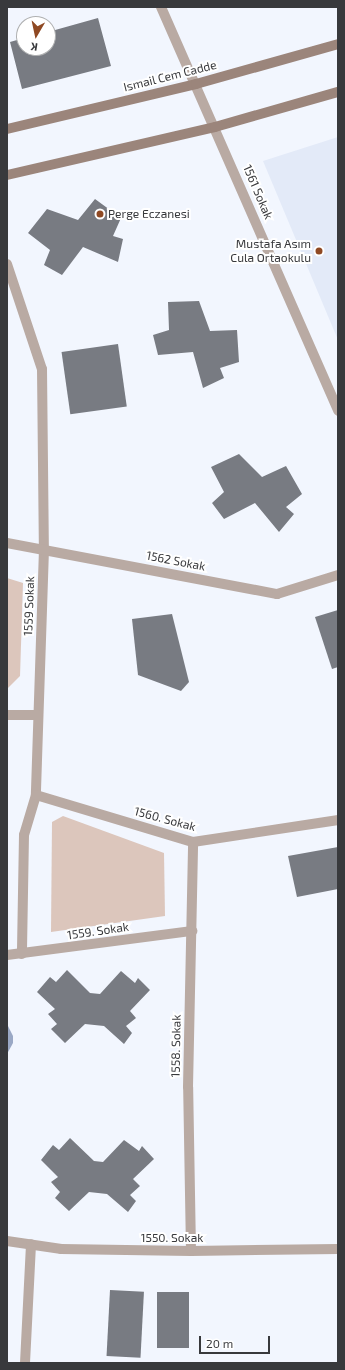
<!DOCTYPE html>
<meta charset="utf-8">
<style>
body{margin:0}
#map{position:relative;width:345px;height:1370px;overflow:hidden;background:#f2f6fe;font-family:"Exo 2",sans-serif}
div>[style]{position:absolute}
.built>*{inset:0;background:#e3eaf8}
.green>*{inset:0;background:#dcc6bc}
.water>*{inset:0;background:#9aa8c5}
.building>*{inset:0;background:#787b82;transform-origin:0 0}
.street>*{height:10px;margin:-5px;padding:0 5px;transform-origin:5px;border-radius:5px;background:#b9aaa3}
.secondary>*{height:10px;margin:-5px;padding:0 5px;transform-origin:5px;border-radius:5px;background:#9b857b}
.dots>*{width:11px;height:11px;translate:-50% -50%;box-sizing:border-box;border:2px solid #fff;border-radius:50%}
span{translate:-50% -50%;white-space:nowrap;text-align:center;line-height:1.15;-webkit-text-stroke:4px #fff;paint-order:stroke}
.street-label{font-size:12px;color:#38393c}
.poi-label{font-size:12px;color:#38393c}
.left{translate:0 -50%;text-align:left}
.right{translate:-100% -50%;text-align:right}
.frame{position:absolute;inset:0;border:8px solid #38393c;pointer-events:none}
.north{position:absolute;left:16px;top:16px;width:40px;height:40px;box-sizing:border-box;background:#fff;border:1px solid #afb0b1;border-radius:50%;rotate:189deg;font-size:11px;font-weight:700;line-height:16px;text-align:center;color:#38393c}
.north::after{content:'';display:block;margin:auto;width:14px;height:18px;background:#8f4923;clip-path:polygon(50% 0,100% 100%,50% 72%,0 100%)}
.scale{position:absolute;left:199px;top:1336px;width:71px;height:18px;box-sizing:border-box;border:2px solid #38393c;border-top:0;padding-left:5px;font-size:12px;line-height:14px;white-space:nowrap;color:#38393c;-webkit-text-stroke:3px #fff;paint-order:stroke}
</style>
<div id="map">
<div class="built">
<div style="clip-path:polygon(338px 137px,338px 340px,263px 161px)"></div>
</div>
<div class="green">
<div style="clip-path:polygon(7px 578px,23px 583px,20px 676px,7px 689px)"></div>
<div style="clip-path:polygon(63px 816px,164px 853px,165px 916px,51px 932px,52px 822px)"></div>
</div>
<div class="water">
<div style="clip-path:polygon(7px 1024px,13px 1036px,13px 1043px,7px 1054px)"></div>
</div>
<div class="building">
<div style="clip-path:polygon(98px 18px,111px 66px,22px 89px,10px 42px,24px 38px,24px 48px,48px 48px,48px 32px)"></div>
<div style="clip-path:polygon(95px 199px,121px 218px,113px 236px,123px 239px,118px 262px,83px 247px,62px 275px,44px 265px,50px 250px,28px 233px,47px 209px,78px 220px)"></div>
<div style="clip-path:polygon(199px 301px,210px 331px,237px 330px,239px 362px,220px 368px,224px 378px,203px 388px,193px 352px,158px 355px,153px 335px,169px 330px,168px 302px)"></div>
<div style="left:118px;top:344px;width:63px;height:57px;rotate:82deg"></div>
<div style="clip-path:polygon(239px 454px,262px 477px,286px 466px,302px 494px,286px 507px,294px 514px,279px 532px,255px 503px,224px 519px,212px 503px,224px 492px,211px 467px)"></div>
<div style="clip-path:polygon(338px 610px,338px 667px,332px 669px,315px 617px)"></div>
<div style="clip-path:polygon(172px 614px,189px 682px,181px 691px,138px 675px,132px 619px)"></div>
<div style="clip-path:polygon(338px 847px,338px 889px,297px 897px,288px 856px)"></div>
<div style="clip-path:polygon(67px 970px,90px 993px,100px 994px,121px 971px,135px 983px,138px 978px,150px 990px,130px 1011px,136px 1018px,126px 1026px,132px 1033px,124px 1044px,104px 1026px,85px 1024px,65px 1043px,51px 1029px,57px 1024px,48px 1014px,55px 1009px,37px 992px,50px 977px,56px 982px)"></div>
<div style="clip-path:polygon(70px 1138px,94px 1161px,103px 1162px,124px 1140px,139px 1151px,142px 1146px,154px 1159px,133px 1179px,140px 1186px,130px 1195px,136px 1201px,128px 1212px,107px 1194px,89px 1192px,69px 1211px,55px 1198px,60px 1192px,51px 1182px,58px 1177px,41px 1160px,53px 1145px,59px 1150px)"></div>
<div style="left:110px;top:1290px;width:34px;height:66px;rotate:3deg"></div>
<div style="left:157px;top:1292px;width:32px;height:56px"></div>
</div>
<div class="street">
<div style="left:161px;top:7px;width:441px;rotate:66.3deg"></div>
<div style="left:7px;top:264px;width:111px;rotate:71.6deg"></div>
<div style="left:42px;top:369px;width:180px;rotate:89.4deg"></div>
<div style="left:44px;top:549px;width:246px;rotate:91.9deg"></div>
<div style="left:36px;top:795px;width:42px;rotate:106.7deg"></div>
<div style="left:24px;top:835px;width:119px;rotate:91deg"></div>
<div style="left:7px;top:543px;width:275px;rotate:10.7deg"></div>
<div style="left:277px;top:594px;width:64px;rotate:-17.3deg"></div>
<div style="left:7px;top:715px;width:31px"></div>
<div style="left:36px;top:795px;width:164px;rotate:16.7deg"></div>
<div style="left:193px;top:842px;width:147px;rotate:-8.6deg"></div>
<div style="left:7px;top:955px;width:187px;rotate:-7.4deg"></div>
<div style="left:7px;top:1241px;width:55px;rotate:8.4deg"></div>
<div style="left:61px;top:1249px;width:130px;rotate:0.9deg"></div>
<div style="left:191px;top:1251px;width:147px;rotate:-0.8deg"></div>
<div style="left:191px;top:1251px;width:164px;rotate:-91deg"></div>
<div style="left:188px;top:1087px;width:245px;rotate:-88.8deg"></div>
<div style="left:25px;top:1363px;width:119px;rotate:-87.1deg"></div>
</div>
<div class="secondary">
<div style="left:7px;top:129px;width:194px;rotate:-13.4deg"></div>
<div style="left:196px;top:84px;width:148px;rotate:-15.7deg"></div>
<div style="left:7px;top:175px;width:213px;rotate:-13deg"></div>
<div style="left:215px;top:127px;width:128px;rotate:-15.9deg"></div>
</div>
<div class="dots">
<div style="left:100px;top:214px;background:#8f4923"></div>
<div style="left:319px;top:251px;background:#8f4923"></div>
</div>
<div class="street-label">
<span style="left:170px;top:76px;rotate:-14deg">Ismail Cem Cadde</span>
<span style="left:258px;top:192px;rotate:67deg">1561 Sokak</span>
<span style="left:176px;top:561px;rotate:11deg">1562 Sokak</span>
<span style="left:29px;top:606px;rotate:-88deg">1559 Sokak</span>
<span style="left:165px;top:819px;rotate:15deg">1560. Sokak</span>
<span style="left:98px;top:931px;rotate:-8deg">1559. Sokak</span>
<span style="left:176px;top:1046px;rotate:-89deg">1558. Sokak</span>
<span style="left:172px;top:1238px">1550. Sokak</span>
</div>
<div class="poi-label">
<span class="left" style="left:108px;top:214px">Perge Eczanesi</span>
<span class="right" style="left:311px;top:251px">Mustafa Asım<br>Cula Ortaokulu</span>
</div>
<div class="frame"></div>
<div class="north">K</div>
<div class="scale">20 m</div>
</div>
